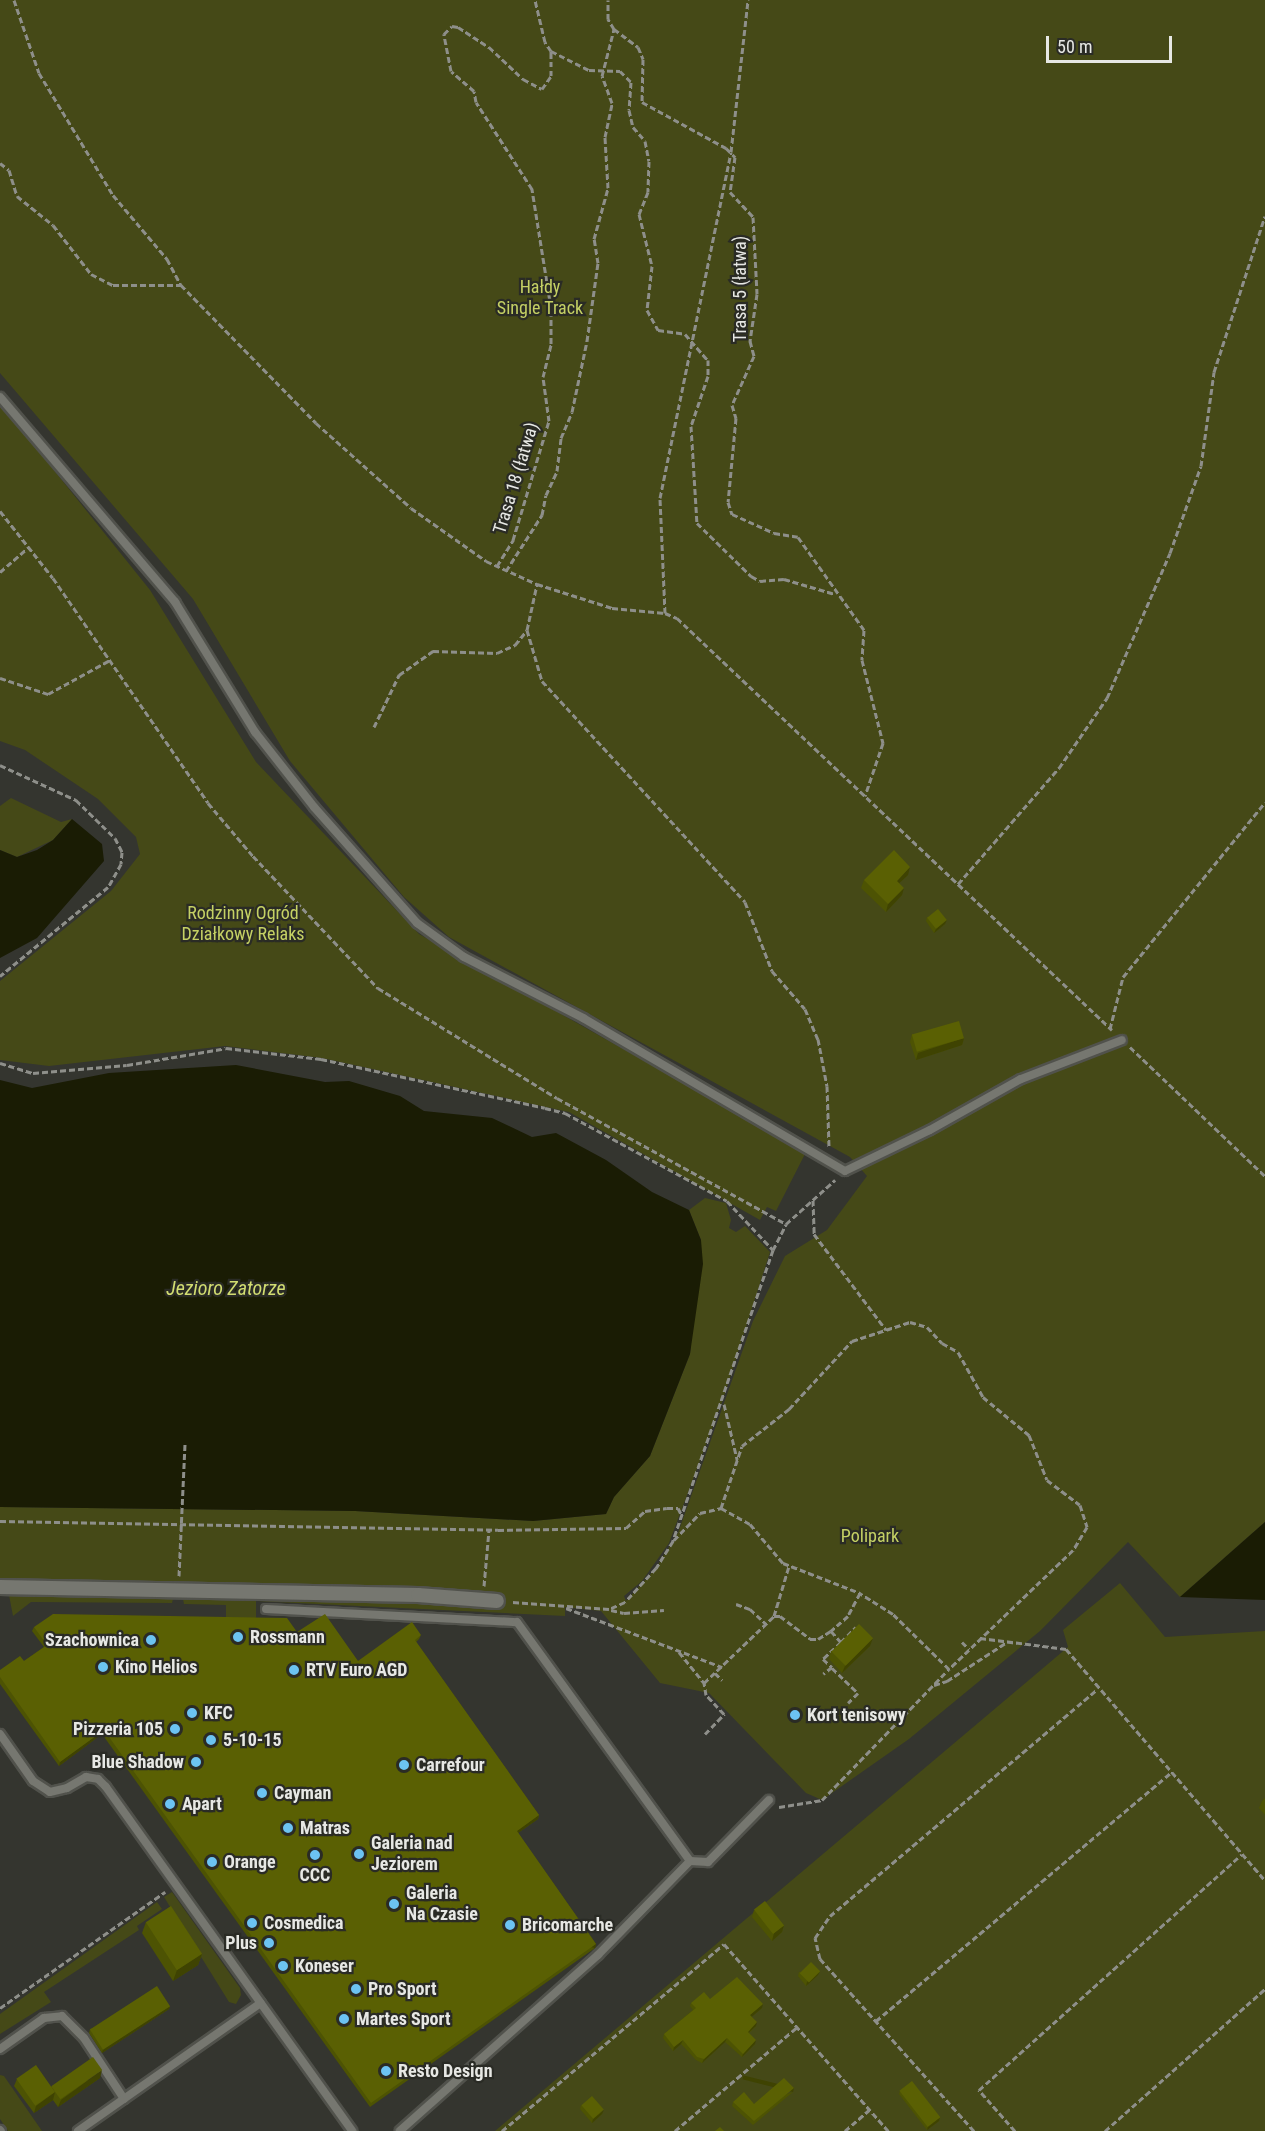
<!DOCTYPE html>
<meta charset="utf-8">
<style>
body{margin:0}
#map{position:relative;width:1265px;height:2131px;overflow:hidden;background:#34352f;font-family:"Roboto Condensed",sans-serif}
div>[style]{position:absolute}
.green>*{inset:0;background:#454917}
.water>*{inset:0;background:#1a1c04}
.path>*{height:3px;margin-top:-1.5px;transform-origin:0;background:repeating-linear-gradient(90deg,#8e8f8a 0 6px,transparent 0 9px)}
.roads{filter:drop-shadow(2px 0 #51524c) drop-shadow(-2px 0 #51524c) drop-shadow(0 2px #51524c) drop-shadow(0 -2px #51524c)}
.service>*{height:8px;margin:-4px;padding:0 4px;transform-origin:4px;border-radius:4px;background:#767770}
.pedestrian>*{height:14px;margin:-7px;padding:0 7px;transform-origin:7px;border-radius:7px;background:#767770}
.wall>*{inset:0;background:#4d5303}
.shaded-wall>*{inset:0;background:#3f4302;transform-origin:0 0}
.building>*{inset:0;background:#5a6003;transform-origin:0 0}
.dots>*{width:16px;height:16px;translate:-50% -50%;box-sizing:border-box;border:3px solid #2a2b25;border-radius:50%}
span{translate:-50% -50%;white-space:nowrap;text-align:center;line-height:1.15;-webkit-text-stroke:4.5px #2a2b25;paint-order:stroke}
.park-label{font-size:18px;color:#c5d164}
.street-label{font-size:18px;color:#e7e8e4}
.poi-label{font-size:18px;color:#e7e8e4;font-weight:700}
.left{translate:0 -50%;text-align:left}
.right{translate:-100% -50%;text-align:right}
.water-label{font-size:20px;color:#d2dd71;font-style:italic}
.scale{position:absolute;left:1046px;top:36px;width:126px;height:27px;box-sizing:border-box;border:3px solid #e7e8e4;border-top:0;padding-left:8px;font-size:18px;line-height:21px;white-space:nowrap;color:#e7e8e4;-webkit-text-stroke:4px #2a2b25;paint-order:stroke}
</style>
<div id="map">
<div class="green">
<div style="clip-path:polygon(0 0,1265px 0,1265px 1522px,1180px 1597px,1128px 1542px,1040px 1631px,909px 1739px,822px 1800px,806px 1793px,709px 1693px,660px 1683px,601px 1611px,565px 1607px,565px 1616px,256px 1601px,256px 1620px,226px 1620px,226px 1605px,184px 1604px,183px 1599px,173px 1599px,172px 1603px,31px 1602px,13px 1616px,9px 1595px,0 1594px,0 1507px,355px 1511px,533px 1521px,606px 1514px,614px 1497px,650px 1456px,690px 1354px,701px 1240px,689px 1210px,705px 1198px,726px 1203px,731px 1220px,729px 1228px,736px 1232px,745px 1226px,770px 1252px,722px 1402px,669px 1543px,642px 1581px,624px 1596px,626px 1601px,656px 1568px,678px 1533px,753px 1321px,785px 1256px,827px 1230px,867px 1176px,850px 1157px,449px 937px,404px 897px,290px 761px,193px 599px,0 373px)"></div>
<div style="clip-path:polygon(0 403px,150px 590px,256px 762px,419px 934px,806px 1152px,776px 1211px,767px 1207px,760px 1220px,569px 1112px,322px 1058px,225px 1046px,49px 1066px,0 1060px,0 981px,111px 891px,140px 854px,136px 837px,98px 799px,25px 750px,0 741px)"></div>
<div style="clip-path:polygon(11px 798px,61px 822px,72px 819px,53px 840px,17px 857px,0 850px,0 806px)"></div>
<div style="clip-path:polygon(1120px 1583px,1165px 1637px,1265px 1631px,1265px 2131px,495px 2131px,1068px 1647px,1063px 1630px)"></div>
<div style="clip-path:polygon(172px 1892px,240px 1988px,241px 1995px,236px 2004px,229px 2002px,164px 1897px)"></div>
<div style="clip-path:polygon(157px 1902px,162px 1909px,137px 1926px,139px 1930px,44px 1992px,51px 2002px,0 2034px,0 2014px)"></div>
<div style="clip-path:polygon(0 2075px,4px 2076px,42px 2131px,8px 2131px,0 2119px)"></div>
</div>
<div class="water">
<div style="clip-path:polygon(72px 819px,102px 844px,104px 861px,37px 938px,0 958px,0 850px,17px 857px,37px 850px,53px 840px)"></div>
<div style="clip-path:polygon(236px 1065px,325px 1082px,349px 1081px,400px 1096px,424px 1111px,492px 1118px,532px 1137px,556px 1133px,606px 1160px,652px 1192px,689px 1210px,701px 1240px,703px 1264px,690px 1354px,650px 1456px,614px 1497px,606px 1514px,533px 1521px,355px 1511px,0 1507px,0 1080px,32px 1088px,109px 1073px)"></div>
<div style="clip-path:polygon(1265px 1522px,1265px 1600px,1180px 1597px)"></div>
</div>
<div class="path">
<div style="left:14px;top:0;width:77px;rotate:71.1deg"></div>
<div style="left:39px;top:73px;width:143px;rotate:58.8deg"></div>
<div style="left:113px;top:195px;width:84px;rotate:49.8deg"></div>
<div style="left:167px;top:259px;width:30px;rotate:62deg"></div>
<div style="left:181px;top:285px;width:193px;rotate:45.6deg"></div>
<div style="left:316px;top:423px;width:127px;rotate:41.8deg"></div>
<div style="left:411px;top:508px;width:92px;rotate:35.2deg"></div>
<div style="left:486px;top:561px;width:56px;rotate:24.3deg"></div>
<div style="left:537px;top:584px;width:79px;rotate:17.7deg"></div>
<div style="left:612px;top:608px;width:53px;rotate:5.4deg"></div>
<div style="left:665px;top:613px;width:13px;rotate:23deg"></div>
<div style="left:677px;top:618px;width:599px;rotate:43.44deg"></div>
<div style="left:614px;top:29px;width:30px;rotate:37deg"></div>
<div style="left:638px;top:47px;width:13px;rotate:67deg"></div>
<div style="left:643px;top:59px;width:43px;rotate:91.3deg"></div>
<div style="left:642px;top:102px;width:96px;rotate:28.7deg"></div>
<div style="left:726px;top:148px;width:13px;rotate:45deg"></div>
<div style="left:735px;top:157px;width:35px;rotate:98deg"></div>
<div style="left:730px;top:192px;width:34px;rotate:47deg"></div>
<div style="left:753px;top:217px;width:77px;rotate:87deg"></div>
<div style="left:757px;top:294px;width:48px;rotate:98.5deg"></div>
<div style="left:750px;top:341px;width:16px;rotate:75deg"></div>
<div style="left:754px;top:356px;width:54px;rotate:114.2deg"></div>
<div style="left:732px;top:405px;width:14px;rotate:73deg"></div>
<div style="left:736px;top:418px;width:84px;rotate:95.4deg"></div>
<div style="left:728px;top:502px;width:13px;rotate:72deg"></div>
<div style="left:732px;top:514px;width:46px;rotate:24.3deg"></div>
<div style="left:774px;top:533px;width:24px;rotate:9deg"></div>
<div style="left:798px;top:537px;width:114px;rotate:54.6deg"></div>
<div style="left:864px;top:630px;width:30px;rotate:94deg"></div>
<div style="left:862px;top:660px;width:86px;rotate:75.8deg"></div>
<div style="left:883px;top:743px;width:56px;rotate:108.8deg"></div>
<div style="left:551px;top:51px;width:42px;rotate:26.6deg"></div>
<div style="left:589px;top:70px;width:31px;rotate:2deg"></div>
<div style="left:620px;top:71px;width:16px;rotate:45deg"></div>
<div style="left:631px;top:82px;width:28px;rotate:94deg"></div>
<div style="left:629px;top:110px;width:17px;rotate:77deg"></div>
<div style="left:633px;top:127px;width:18px;rotate:49deg"></div>
<div style="left:645px;top:141px;width:20px;rotate:79deg"></div>
<div style="left:649px;top:161px;width:31px;rotate:92deg"></div>
<div style="left:648px;top:192px;width:24px;rotate:112deg"></div>
<div style="left:639px;top:214px;width:54px;rotate:76deg"></div>
<div style="left:652px;top:266px;width:44px;rotate:96.5deg"></div>
<div style="left:647px;top:310px;width:23px;rotate:61deg"></div>
<div style="left:658px;top:330px;width:27px;rotate:8deg"></div>
<div style="left:685px;top:334px;width:35px;rotate:49deg"></div>
<div style="left:708px;top:360px;width:16px;rotate:90deg"></div>
<div style="left:708px;top:376px;width:53px;rotate:108.8deg"></div>
<div style="left:691px;top:426px;width:97px;rotate:86.5deg"></div>
<div style="left:697px;top:523px;width:76px;rotate:44.5deg"></div>
<div style="left:751px;top:576px;width:10px;rotate:29deg"></div>
<div style="left:760px;top:581px;width:24px;rotate:-5deg"></div>
<div style="left:784px;top:579px;width:53px;rotate:16.4deg"></div>
<div style="left:0;top:163px;width:11px;rotate:38deg"></div>
<div style="left:9px;top:170px;width:27px;rotate:73deg"></div>
<div style="left:17px;top:196px;width:46px;rotate:38.9deg"></div>
<div style="left:53px;top:225px;width:62px;rotate:52.2deg"></div>
<div style="left:91px;top:274px;width:25px;rotate:27deg"></div>
<div style="left:113px;top:285px;width:68px"></div>
<div style="left:0;top:511px;width:85px;rotate:51.7deg"></div>
<div style="left:53px;top:578px;width:273px;rotate:55.4deg"></div>
<div style="left:208px;top:803px;width:70px;rotate:49.7deg"></div>
<div style="left:253px;top:856px;width:182px;rotate:46.6deg"></div>
<div style="left:378px;top:988px;width:210px;rotate:31.6deg"></div>
<div style="left:557px;top:1098px;width:261px;rotate:28.8deg"></div>
<div style="left:786px;top:1224px;width:66px;rotate:-41.9deg"></div>
<div style="left:497px;top:566px;width:31px;rotate:-58deg"></div>
<div style="left:513px;top:540px;width:124px;rotate:-73.2deg"></div>
<div style="left:549px;top:421px;width:44px;rotate:-97.8deg"></div>
<div style="left:543px;top:377px;width:34px;rotate:-76deg"></div>
<div style="left:551px;top:344px;width:36px;rotate:-90deg"></div>
<div style="left:551px;top:308px;width:121px;rotate:-99.1deg"></div>
<div style="left:532px;top:189px;width:103px;rotate:-122.8deg"></div>
<div style="left:476px;top:102px;width:11px;rotate:-100deg"></div>
<div style="left:474px;top:91px;width:30px;rotate:-139deg"></div>
<div style="left:451px;top:71px;width:38px;rotate:-101deg"></div>
<div style="left:444px;top:34px;width:11px;rotate:-45deg"></div>
<div style="left:452px;top:26px;width:6px;rotate:9deg"></div>
<div style="left:458px;top:27px;width:37px;rotate:33deg"></div>
<div style="left:489px;top:47px;width:47px;rotate:43.3deg"></div>
<div style="left:523px;top:79px;width:21px;rotate:28deg"></div>
<div style="left:542px;top:89px;width:16px;rotate:-55deg"></div>
<div style="left:551px;top:76px;width:25px;rotate:-90deg"></div>
<div style="left:551px;top:51px;width:11px;rotate:-124deg"></div>
<div style="left:545px;top:42px;width:43px;rotate:-103.4deg"></div>
<div style="left:506px;top:571px;width:67px;rotate:-57.3deg"></div>
<div style="left:542px;top:515px;width:20px;rotate:-79deg"></div>
<div style="left:546px;top:495px;width:26px;rotate:-65deg"></div>
<div style="left:557px;top:471px;width:33px;rotate:-83deg"></div>
<div style="left:561px;top:438px;width:28px;rotate:-67deg"></div>
<div style="left:572px;top:412px;width:73px;rotate:-78.1deg"></div>
<div style="left:587px;top:341px;width:79px;rotate:-82deg"></div>
<div style="left:598px;top:263px;width:24px;rotate:-99deg"></div>
<div style="left:594px;top:239px;width:53px;rotate:-74.6deg"></div>
<div style="left:608px;top:188px;width:51px;rotate:-93.4deg"></div>
<div style="left:605px;top:137px;width:35px;rotate:-78deg"></div>
<div style="left:612px;top:103px;width:29px;rotate:-110deg"></div>
<div style="left:602px;top:76px;width:49px;rotate:-75.7deg"></div>
<div style="left:614px;top:29px;width:12px;rotate:-121deg"></div>
<div style="left:608px;top:19px;width:19px;rotate:-90deg"></div>
<div style="left:0;top:572px;width:38px;rotate:-41deg"></div>
<div style="left:665px;top:613px;width:115px;rotate:-92.5deg"></div>
<div style="left:660px;top:498px;width:353px;rotate:-78.4deg"></div>
<div style="left:731px;top:152px;width:153px;rotate:-83.6deg"></div>
<div style="left:527px;top:630px;width:53px;rotate:73.6deg"></div>
<div style="left:542px;top:681px;width:300px;rotate:47.4deg"></div>
<div style="left:745px;top:902px;width:74px;rotate:68.6deg"></div>
<div style="left:772px;top:971px;width:50px;rotate:49deg"></div>
<div style="left:805px;top:1009px;width:33px;rotate:67deg"></div>
<div style="left:818px;top:1039px;width:48px;rotate:79.2deg"></div>
<div style="left:827px;top:1086px;width:61px;rotate:88.1deg"></div>
<div style="left:0;top:678px;width:51px;rotate:18.4deg"></div>
<div style="left:48px;top:694px;width:71px;rotate:-28.7deg"></div>
<div style="left:374px;top:727px;width:58px;rotate:-64.3deg"></div>
<div style="left:399px;top:675px;width:42px;rotate:-35.2deg"></div>
<div style="left:433px;top:651px;width:64px;rotate:1.8deg"></div>
<div style="left:497px;top:653px;width:20px;rotate:-24deg"></div>
<div style="left:515px;top:645px;width:19px;rotate:-51deg"></div>
<div style="left:527px;top:630px;width:47px;rotate:-77.7deg"></div>
<div style="left:0;top:765px;width:84px;rotate:24.7deg"></div>
<div style="left:76px;top:800px;width:54px;rotate:44.3deg"></div>
<div style="left:115px;top:838px;width:16px;rotate:63deg"></div>
<div style="left:122px;top:852px;width:12px;rotate:95deg"></div>
<div style="left:121px;top:864px;width:26px;rotate:119deg"></div>
<div style="left:108px;top:887px;width:140px;rotate:140.5deg"></div>
<div style="left:958px;top:884px;width:154px;rotate:-49deg"></div>
<div style="left:1059px;top:768px;width:85px;rotate:-55.6deg"></div>
<div style="left:1107px;top:698px;width:158px;rotate:-66.5deg"></div>
<div style="left:1170px;top:553px;width:92px;rotate:-70.4deg"></div>
<div style="left:1201px;top:466px;width:95px;rotate:-82.1deg"></div>
<div style="left:1214px;top:372px;width:164px;rotate:-71.9deg"></div>
<div style="left:1110px;top:1029px;width:54px;rotate:-76deg"></div>
<div style="left:1123px;top:977px;width:225px;rotate:-50.9deg"></div>
<div style="left:1130px;top:1047px;width:187px;rotate:43.7deg"></div>
<div style="left:0;top:1063px;width:34px;rotate:17deg"></div>
<div style="left:33px;top:1073px;width:94px;rotate:-4.9deg"></div>
<div style="left:127px;top:1065px;width:100px;rotate:-9.7deg"></div>
<div style="left:226px;top:1048px;width:96px;rotate:6.6deg"></div>
<div style="left:321px;top:1059px;width:229px;rotate:12.3deg"></div>
<div style="left:545px;top:1108px;width:21px;rotate:14deg"></div>
<div style="left:565px;top:1113px;width:184px;rotate:28.5deg"></div>
<div style="left:727px;top:1201px;width:67px;rotate:46.8deg"></div>
<div style="left:773px;top:1250px;width:308px;rotate:109deg"></div>
<div style="left:673px;top:1541px;width:32px;rotate:122deg"></div>
<div style="left:656px;top:1568px;width:46px;rotate:132.4deg"></div>
<div style="left:625px;top:1602px;width:17px;rotate:156deg"></div>
<div style="left:609px;top:1609px;width:97px;rotate:-175.9deg"></div>
<div style="left:813px;top:1200px;width:34px;rotate:88deg"></div>
<div style="left:814px;top:1234px;width:120px;rotate:53.1deg"></div>
<div style="left:773px;top:1250px;width:29px;rotate:-63deg"></div>
<div style="left:724px;top:1404px;width:57px;rotate:76.7deg"></div>
<div style="left:721px;top:1508px;width:33px;rotate:29deg"></div>
<div style="left:750px;top:1524px;width:51px;rotate:49.8deg"></div>
<div style="left:783px;top:1563px;width:83px;rotate:21.3deg"></div>
<div style="left:0;top:1521px;width:498px;rotate:1deg"></div>
<div style="left:498px;top:1530px;width:128px;rotate:-0.9deg"></div>
<div style="left:626px;top:1528px;width:25px;rotate:-42deg"></div>
<div style="left:645px;top:1511px;width:22px;rotate:-8deg"></div>
<div style="left:667px;top:1508px;width:11px"></div>
<div style="left:678px;top:1508px;width:9px;rotate:63deg"></div>
<div style="left:674px;top:1540px;width:37px;rotate:-46deg"></div>
<div style="left:700px;top:1513px;width:22px;rotate:-13deg"></div>
<div style="left:721px;top:1508px;width:65px;rotate:-71.3deg"></div>
<div style="left:742px;top:1446px;width:60px;rotate:-38.2deg"></div>
<div style="left:789px;top:1409px;width:93px;rotate:-47.2deg"></div>
<div style="left:852px;top:1341px;width:61px;rotate:-18.1deg"></div>
<div style="left:910px;top:1322px;width:18px;rotate:16deg"></div>
<div style="left:927px;top:1327px;width:22px;rotate:47deg"></div>
<div style="left:942px;top:1343px;width:18px;rotate:29deg"></div>
<div style="left:958px;top:1352px;width:51px;rotate:60.9deg"></div>
<div style="left:983px;top:1397px;width:60px;rotate:39.6deg"></div>
<div style="left:1029px;top:1435px;width:48px;rotate:68.2deg"></div>
<div style="left:1047px;top:1480px;width:41px;rotate:37.1deg"></div>
<div style="left:1080px;top:1505px;width:23px;rotate:72deg"></div>
<div style="left:1087px;top:1527px;width:27px;rotate:121deg"></div>
<div style="left:1073px;top:1550px;width:172px;rotate:136.2deg"></div>
<div style="left:949px;top:1669px;width:78px;rotate:-135.5deg"></div>
<div style="left:893px;top:1614px;width:39px;rotate:-148deg"></div>
<div style="left:860px;top:1593px;width:26px;rotate:118deg"></div>
<div style="left:848px;top:1616px;width:23px;rotate:139deg"></div>
<div style="left:179px;top:1576px;width:133px;rotate:-87.4deg"></div>
<div style="left:484px;top:1586px;width:56px;rotate:-84.9deg"></div>
<div style="left:736px;top:1604px;width:15px;rotate:20deg"></div>
<div style="left:750px;top:1609px;width:22px;rotate:43deg"></div>
<div style="left:566px;top:1608px;width:167px;rotate:20.7deg"></div>
<div style="left:611px;top:1610px;width:13px;rotate:13deg"></div>
<div style="left:624px;top:1613px;width:40px;rotate:-4.3deg"></div>
<div style="left:774px;top:1616px;width:52px;rotate:-73.3deg"></div>
<div style="left:980px;top:1638px;width:87px;rotate:7.3deg"></div>
<div style="left:1066px;top:1649px;width:305px;rotate:49.3deg"></div>
<div style="left:841px;top:1642px;width:21px;rotate:-45deg"></div>
<div style="left:856px;top:1627px;width:3px;rotate:45deg"></div>
<div style="left:962px;top:1642px;width:10px;rotate:45deg"></div>
<div style="left:679px;top:1652px;width:40px;rotate:51deg"></div>
<div style="left:832px;top:1668px;width:36px;rotate:44deg"></div>
<div style="left:858px;top:1693px;width:14px;rotate:135deg"></div>
<div style="left:715px;top:1673px;width:10px;rotate:45deg"></div>
<div style="left:934px;top:1685px;width:14px;rotate:-17deg"></div>
<div style="left:947px;top:1681px;width:72px;rotate:-33deg"></div>
<div style="left:705px;top:1734px;width:28px;rotate:-46deg"></div>
<div style="left:724px;top:1714px;width:26px;rotate:-133deg"></div>
<div style="left:706px;top:1695px;width:12px;rotate:-99deg"></div>
<div style="left:704px;top:1683px;width:97px;rotate:-43.7deg"></div>
<div style="left:774px;top:1616px;width:6px"></div>
<div style="left:780px;top:1616px;width:38px;rotate:37deg"></div>
<div style="left:810px;top:1639px;width:8px"></div>
<div style="left:818px;top:1639px;width:15px;rotate:-32deg"></div>
<div style="left:831px;top:1631px;width:15px;rotate:48deg"></div>
<div style="left:841px;top:1642px;width:25px;rotate:137deg"></div>
<div style="left:823px;top:1659px;width:12px;rotate:42deg"></div>
<div style="left:832px;top:1667px;width:11px;rotate:142deg"></div>
<div style="left:779px;top:1807px;width:44px;rotate:-9.2deg"></div>
<div style="left:822px;top:1800px;width:182px;rotate:-45.9deg"></div>
<div style="left:0;top:2008px;width:202px;rotate:-35.1deg"></div>
<div style="left:876px;top:2021px;width:385px;rotate:-40.1deg"></div>
<div style="left:502px;top:2131px;width:290px;rotate:-40.1deg"></div>
<div style="left:724px;top:1944px;width:249px;rotate:48.7deg"></div>
<div style="left:675px;top:2131px;width:160px;rotate:-40.4deg"></div>
<div style="left:845px;top:2131px;width:32px;rotate:-41deg"></div>
<div style="left:974px;top:2131px;width:231px;rotate:-131.8deg"></div>
<div style="left:820px;top:1959px;width:22px;rotate:-103deg"></div>
<div style="left:815px;top:1938px;width:27px;rotate:-56deg"></div>
<div style="left:830px;top:1916px;width:351px;rotate:-40.3deg"></div>
<div style="left:1015px;top:2131px;width:55px;rotate:-131.3deg"></div>
<div style="left:979px;top:2090px;width:353px;rotate:-41.9deg"></div>
<div style="left:1105px;top:2131px;width:214px;rotate:-41.6deg"></div>
</div>
<div class="roads">
<div class="service">
<div style="left:0;top:397px;width:270px;rotate:49.5deg"></div>
<div style="left:175px;top:602px;width:153px;rotate:58.4deg"></div>
<div style="left:255px;top:732px;width:95px;rotate:51.8deg"></div>
<div style="left:314px;top:807px;width:155px;rotate:48.4deg"></div>
<div style="left:417px;top:923px;width:58px;rotate:35.9deg"></div>
<div style="left:464px;top:957px;width:134px;rotate:27.1deg"></div>
<div style="left:583px;top:1018px;width:303px;rotate:30.3deg"></div>
<div style="left:845px;top:1171px;width:94px;rotate:-25.8deg"></div>
<div style="left:930px;top:1130px;width:104px;rotate:-29.3deg"></div>
<div style="left:1021px;top:1079px;width:108px;rotate:-21.1deg"></div>
<div style="left:266px;top:1609px;width:251px;rotate:3deg"></div>
<div style="left:517px;top:1622px;width:295px;rotate:54.1deg"></div>
<div style="left:690px;top:1861px;width:132px;rotate:134.4deg"></div>
<div style="left:598px;top:1955px;width:265px;rotate:138.4deg"></div>
<div style="left:0;top:1734px;width:57px;rotate:54.9deg"></div>
<div style="left:33px;top:1781px;width:20px;rotate:33deg"></div>
<div style="left:50px;top:1792px;width:17px;rotate:-13deg"></div>
<div style="left:67px;top:1788px;width:22px;rotate:-30deg"></div>
<div style="left:86px;top:1777px;width:12px;rotate:9deg"></div>
<div style="left:98px;top:1779px;width:11px;rotate:45deg"></div>
<div style="left:106px;top:1787px;width:423px;rotate:54.4deg"></div>
<div style="left:690px;top:1861px;width:18px;rotate:3deg"></div>
<div style="left:708px;top:1862px;width:87px;rotate:-45.5deg"></div>
<div style="left:0;top:2049px;width:54px;rotate:-35.2deg"></div>
<div style="left:44px;top:2018px;width:18px;rotate:-6deg"></div>
<div style="left:62px;top:2016px;width:31px;rotate:45deg"></div>
<div style="left:84px;top:2038px;width:73px;rotate:56.7deg"></div>
<div style="left:0;top:2130px;width:1px;rotate:45deg"></div>
<div style="left:78px;top:2131px;width:223px;rotate:-35deg"></div>
</div>
<div class="pedestrian">
<div style="left:0;top:1587px;width:418px;rotate:1.1deg"></div>
<div style="left:418px;top:1595px;width:79px;rotate:4.3deg"></div>
</div>
</div>
<div class="wall">
<div style="clip-path:polygon(908px 875px,899px 883px,902px 895px,886px 912px,861px 888px,864px 880px)"></div>
<div style="clip-path:polygon(927px 917px,945px 924px,934px 933px,926px 921px)"></div>
<div style="clip-path:polygon(912px 1034px,964px 1038px,962px 1045px,916px 1060px,910px 1042px)"></div>
<div style="clip-path:polygon(34px 1627px,297px 1632px,358px 1661px,421px 1635px,419px 1639px,416px 1642px,539px 1815px,538px 1819px,518px 1833px,596px 1944px,595px 1948px,370px 2107px,102px 1734px,59px 1766px,0 1684px,0 1670px,24px 1661px,44px 1647px,32px 1631px)"></div>
<div style="clip-path:polygon(870px 1646px,842px 1673px,829px 1659px,831px 1651px)"></div>
<div style="clip-path:polygon(1265px 1798px,1265px 1815px,1259px 1808px,1262px 1801px)"></div>
<div style="clip-path:polygon(754px 1910px,784px 1925px,782px 1932px,772px 1941px,752px 1917px)"></div>
<div style="clip-path:polygon(146px 1922px,202px 1954px,198px 1965px,173px 1981px,142px 1933px)"></div>
<div style="clip-path:polygon(820px 1971px,818px 1975px,806px 1986px,798px 1976px,799px 1972px)"></div>
<div style="clip-path:polygon(710px 1999px,762px 2008px,751px 2017px,756px 2026px,749px 2033px,755px 2044px,742px 2057px,725px 2042px,702px 2063px,696px 2060px,681px 2044px,673px 2051px,663px 2038px,664px 2034px,693px 2010px,690px 2006px,691px 2003px)"></div>
<div style="clip-path:polygon(170px 2006px,169px 2009px,102px 2053px,89px 2033px,90px 2029px)"></div>
<div style="clip-path:polygon(100px 2078px,58px 2107px,53px 2100px,34px 2113px,14px 2086px,17px 2079px,51px 2087px)"></div>
<div style="clip-path:polygon(900px 2091px,940px 2117px,939px 2121px,927px 2130px,899px 2094px)"></div>
<div style="clip-path:polygon(793px 2092px,753px 2125px,732px 2106px,733px 2102px,754px 2104px)"></div>
<div style="clip-path:polygon(581px 2105px,602px 2114px,592px 2123px,580px 2109px)"></div>
</div>
<div class="shaded-wall">
<div style="clip-path:polygon(910px 867px,908px 875px,894px 888px,897px 881px)"></div>
<div style="clip-path:polygon(904px 888px,902px 895px,886px 912px,888px 904px)"></div>
<div style="clip-path:polygon(947px 920px,945px 924px,934px 933px,936px 929px)"></div>
<div style="clip-path:polygon(964px 1038px,962px 1045px,916px 1060px,918px 1053px)"></div>
<div style="clip-path:polygon(873px 1638px,870px 1646px,842px 1673px,845px 1666px)"></div>
<div style="clip-path:polygon(104px 1730px,102px 1734px,59px 1766px,60px 1762px)"></div>
<div style="clip-path:polygon(539px 1815px,538px 1819px,515px 1835px,517px 1831px)"></div>
<div style="clip-path:polygon(784px 1925px,782px 1932px,772px 1941px,774px 1933px)"></div>
<div style="left:596px;top:1944px;width:4px;height:276px;rotate:104deg"></div>
<div style="clip-path:polygon(202px 1954px,198px 1965px,173px 1981px,177px 1970px)"></div>
<div style="clip-path:polygon(820px 1971px,818px 1975px,806px 1986px,807px 1982px)"></div>
<div style="clip-path:polygon(763px 2004px,762px 2008px,749px 2019px,750px 2015px)"></div>
<div style="clip-path:polygon(170px 2006px,169px 2009px,102px 2053px,103px 2049px)"></div>
<div style="clip-path:polygon(757px 2022px,756px 2026px,746px 2035px,748px 2032px)"></div>
<div style="clip-path:polygon(727px 2038px,725px 2042px,702px 2063px,704px 2059px)"></div>
<div style="clip-path:polygon(683px 2040px,681px 2044px,673px 2051px,674px 2047px)"></div>
<div style="clip-path:polygon(756px 2040px,755px 2044px,742px 2057px,743px 2054px)"></div>
<div style="clip-path:polygon(102px 2070px,100px 2078px,58px 2107px,61px 2100px)"></div>
<div style="left:794px;top:2088px;width:4px;height:52px;rotate:104deg"></div>
<div style="clip-path:polygon(55px 2092px,53px 2100px,34px 2113px,36px 2106px)"></div>
<div style="clip-path:polygon(604px 2110px,602px 2114px,592px 2123px,593px 2119px)"></div>
<div style="clip-path:polygon(940px 2117px,939px 2121px,927px 2130px,928px 2126px)"></div>
</div>
<div class="building">
<div style="clip-path:polygon(894px 850px,910px 867px,897px 881px,904px 888px,888px 904px,864px 880px)"></div>
<div style="left:938px;top:909px;width:14px;height:14px;rotate:51deg"></div>
<div style="left:959px;top:1021px;width:18px;height:49px;rotate:74deg"></div>
<div style="clip-path:polygon(53px 1614px,287px 1618px,297px 1632px,325px 1614px,358px 1661px,412px 1622px,421px 1635px,415px 1640px,539px 1815px,517px 1831px,596px 1944px,371px 2103px,104px 1730px,60px 1762px,0 1677px,0 1670px,20px 1656px,24px 1661px,47px 1645px,34px 1627px)"></div>
<div style="left:859px;top:1624px;width:20px;height:39px;rotate:45deg"></div>
<div style="left:765px;top:1901px;width:31px;height:14px;rotate:52deg"></div>
<div style="left:171px;top:1906px;width:57px;height:30px;rotate:57deg"></div>
<div style="left:811px;top:1962px;width:13px;height:16px;rotate:45deg"></div>
<div style="clip-path:polygon(737px 1977px,763px 2004px,750px 2015px,757px 2022px,748px 2032px,756px 2040px,743px 2054px,727px 2038px,704px 2059px,697px 2057px,683px 2040px,674px 2047px,664px 2034px,696px 2008px,691px 2003px,704px 1992px,710px 1999px)"></div>
<div style="left:157px;top:1986px;width:24px;height:80px;rotate:57deg"></div>
<div style="left:93px;top:2057px;width:16px;height:51px;rotate:55deg"></div>
<div style="left:36px;top:2065px;width:33px;height:24px;rotate:55deg"></div>
<div style="clip-path:polygon(784px 2078px,794px 2088px,754px 2121px,733px 2102px,744px 2092px,754px 2104px)"></div>
<div style="left:912px;top:2081px;width:46px;height:16px;rotate:52deg"></div>
<div style="left:592px;top:2096px;width:18px;height:14px;rotate:49deg"></div>
<div style="clip-path:polygon(720px 2127px,724px 2131px,715px 2131px)"></div>
</div>
<div class="dots">
<div style="left:238px;top:1637px;background:#6cc3f2"></div>
<div style="left:151px;top:1640px;background:#6cc3f2"></div>
<div style="left:103px;top:1667px;background:#6cc3f2"></div>
<div style="left:294px;top:1670px;background:#6cc3f2"></div>
<div style="left:192px;top:1713px;background:#6cc3f2"></div>
<div style="left:795px;top:1715px;background:#6cc3f2"></div>
<div style="left:175px;top:1729px;background:#6cc3f2"></div>
<div style="left:211px;top:1740px;background:#6cc3f2"></div>
<div style="left:196px;top:1762px;background:#6cc3f2"></div>
<div style="left:404px;top:1765px;background:#6cc3f2"></div>
<div style="left:262px;top:1793px;background:#6cc3f2"></div>
<div style="left:170px;top:1804px;background:#6cc3f2"></div>
<div style="left:288px;top:1828px;background:#6cc3f2"></div>
<div style="left:359px;top:1854px;background:#6cc3f2"></div>
<div style="left:315px;top:1855px;background:#6cc3f2"></div>
<div style="left:212px;top:1862px;background:#6cc3f2"></div>
<div style="left:394px;top:1904px;background:#6cc3f2"></div>
<div style="left:252px;top:1923px;background:#6cc3f2"></div>
<div style="left:510px;top:1925px;background:#6cc3f2"></div>
<div style="left:269px;top:1943px;background:#6cc3f2"></div>
<div style="left:283px;top:1966px;background:#6cc3f2"></div>
<div style="left:356px;top:1989px;background:#6cc3f2"></div>
<div style="left:344px;top:2019px;background:#6cc3f2"></div>
<div style="left:386px;top:2071px;background:#6cc3f2"></div>
</div>
<div class="park-label">
<span style="left:540px;top:298px">Hałdy<br>Single Track</span>
<span style="left:243px;top:924px">Rodzinny Ogród<br>Działkowy Relaks</span>
<span style="left:870px;top:1536px">Polipark</span>
</div>
<div class="street-label">
<span style="left:740px;top:289px;rotate:-90deg">Trasa 5 (łatwa)</span>
<span style="left:516px;top:478px;rotate:-73deg">Trasa 18 (łatwa)</span>
</div>
<div class="poi-label">
<span class="left" style="left:250px;top:1637px">Rossmann</span>
<span class="right" style="left:139px;top:1640px">Szachownica</span>
<span class="left" style="left:115px;top:1667px">Kino Helios</span>
<span class="left" style="left:306px;top:1670px">RTV Euro AGD</span>
<span class="left" style="left:204px;top:1713px">KFC</span>
<span class="left" style="left:807px;top:1715px">Kort tenisowy</span>
<span class="right" style="left:163px;top:1729px">Pizzeria 105</span>
<span class="left" style="left:223px;top:1740px">5-10-15</span>
<span class="right" style="left:184px;top:1762px">Blue Shadow</span>
<span class="left" style="left:416px;top:1765px">Carrefour</span>
<span class="left" style="left:274px;top:1793px">Cayman</span>
<span class="left" style="left:182px;top:1804px">Apart</span>
<span class="left" style="left:300px;top:1828px">Matras</span>
<span class="left" style="left:371px;top:1854px">Galeria nad<br>Jeziorem</span>
<span class="left" style="left:224px;top:1862px">Orange</span>
<span style="left:315px;top:1875px">CCC</span>
<span class="left" style="left:406px;top:1904px">Galeria<br>Na Czasie</span>
<span class="left" style="left:264px;top:1923px">Cosmedica</span>
<span class="left" style="left:522px;top:1925px">Bricomarche</span>
<span class="right" style="left:257px;top:1943px">Plus</span>
<span class="left" style="left:295px;top:1966px">Koneser</span>
<span class="left" style="left:368px;top:1989px">Pro Sport</span>
<span class="left" style="left:356px;top:2019px">Martes Sport</span>
<span class="left" style="left:398px;top:2071px">Resto Design</span>
</div>
<div class="water-label">
<span style="left:226px;top:1288px">Jezioro Zatorze</span>
</div>
<div class="scale">50 m</div>
</div>
